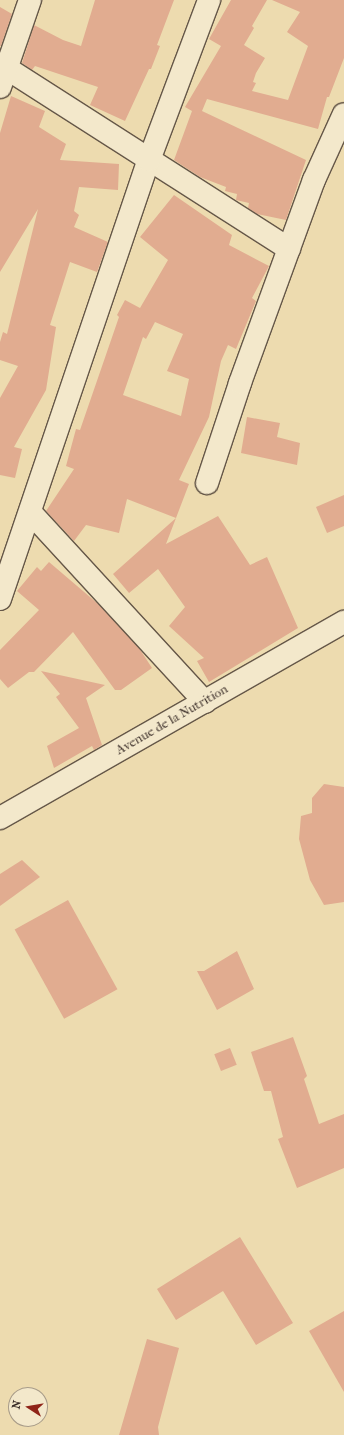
<!DOCTYPE html>
<style>
body{margin:0}
#map{position:relative;width:344px;height:1435px;overflow:hidden;background:#eddbaf;font-family:"IM FELL French Canon",serif}
div>[style]{position:absolute}
.building>*{inset:0;background:#e1ac90;transform-origin:0 0}
.roads{filter:drop-shadow(1px 0 #655748) drop-shadow(-1px 0 #655748) drop-shadow(0 1px #655748) drop-shadow(0 -1px #655748)}
.street>*{height:22px;margin:-11px;padding:0 11px;transform-origin:11px;border-radius:11px;background:#f3e8cb}
span{translate:-50% -50%;white-space:nowrap;text-align:center;line-height:1.15;-webkit-text-stroke:3px #f3e8cb;paint-order:stroke}
.street-label{font-size:13px;color:#382b26}
.north{position:absolute;left:8px;top:1387px;width:40px;height:40px;box-sizing:border-box;background:#f3e8cb;border:1px solid #a89c89;border-radius:50%;rotate:282deg;font-size:11px;font-weight:700;line-height:16px;text-align:center;color:#382b26}
.north::after{content:'';display:block;margin:auto;width:14px;height:18px;background:#8f2418;clip-path:polygon(50% 0,100% 100%,50% 72%,0 100%)}
</style>
<div id="map">
<div class="building">
<div style="clip-path:polygon(95px 0,174px 0,157px 45px,160px 46px,151px 69px,149px 69px,125px 121px,90px 105px,98px 87px,35px 66px,32px 70px,22px 63px,34px 25px,63px 40px,81px 46px)"></div>
<div style="clip-path:polygon(231px 0,267px 0,252px 26px,254px 28px,244px 45px,265px 58px,256px 73px,253px 82px,256px 83px,252px 91px,288px 100px,308px 46px,287px 32px,300px 12px,272px 0,344px 0,344px 58px,329px 97px,327px 97px,318px 129px,207px 99px,202px 111px,306px 160px,286px 220px,257px 214px,248px 208px,249px 203px,236px 200px,237px 194px,225px 191px,226px 187px,200px 177px,174px 160px,192px 111px,185px 107px,221px 46px,209px 39px)"></div>
<div style="clip-path:polygon(0 7px,12px 14px,1px 46px,0 46px)"></div>
<div style="clip-path:polygon(11px 96px,45px 111px,39px 127px,66px 144px,60px 160px,119px 164px,118px 190px,79px 187px,74px 211px,79px 215px,74px 227px,108px 242px,97px 272px,70px 262px,50px 325px,56px 327px,46px 390px,14px 447px,22px 449px,15px 478px,0 475px,0 398px,18px 366px,0 360px,0 342px,3px 332px,7px 334px,38px 209px,0 272px,0 133px)"></div>
<div style="clip-path:polygon(evenodd,174px 195px,232px 235px,229px 245px,269px 266px,252px 298px,256px 301px,236px 349px,228px 345px,221px 361px,209px 417px,179px 480px,189px 484px,176px 518px,127px 499px,119px 533px,86px 525px,74px 541px,46px 511px,74px 469px,66px 466px,76px 429px,80px 430px,119px 317px,117px 315px,125px 300px,140px 308px,168px 260px,140px 237px,174px 195px,155px 322px,183px 334px,167px 371px,189px 379px,181px 416px,123px 395px,143px 337px,146px 339px,155px 322px)"></div>
<div style="clip-path:polygon(247px 417px,280px 423px,277px 437px,300px 443px,297px 465px,241px 453px)"></div>
<div style="clip-path:polygon(344px 495px,344px 526px,327px 533px,316px 507px)"></div>
<div style="clip-path:polygon(218px 516px,250px 565px,267px 557px,298px 628px,209px 682px,197px 661px,204px 658px,169px 626px,185px 607px,158px 569px,129px 593px,113px 574px,176px 518px,166px 544px)"></div>
<div style="clip-path:polygon(49px 562px,97px 603px,139px 648px,152px 668px,121px 690px,115px 690px,73px 632px,34px 672px,29px 672px,8px 688px,0 679px,0 650px,39px 610px,17px 591px,37px 567px,41px 571px)"></div>
<div style="clip-path:polygon(41px 671px,105px 685px,86px 698px,102px 745px,94px 750px,92px 746px,54px 768px,47px 746px,79px 728px,56px 697px,60px 694px)"></div>
<div style="clip-path:polygon(324px 784px,344px 787px,344px 902px,324px 905px,310px 880px,299px 839px,301px 816px,312px 813px,312px 798px)"></div>
<div style="clip-path:polygon(22px 860px,40px 877px,0 906px,0 874px)"></div>
<div style="left:68px;top:900px;width:102px;height:61px;rotate:61deg"></div>
<div style="clip-path:polygon(237px 951px,254px 989px,217px 1010px,197px 971px,204px 971px)"></div>
<div style="clip-path:polygon(293px 1037px,307px 1076px,304px 1079px,319px 1124px,344px 1114px,344px 1168px,297px 1188px,278px 1139px,283px 1137px,271px 1091px,264px 1091px,251px 1052px)"></div>
<div style="left:230px;top:1048px;width:18px;height:17px;rotate:68deg"></div>
<div style="clip-path:polygon(240px 1237px,293px 1323px,256px 1345px,223px 1291px,176px 1320px,157px 1289px)"></div>
<div style="clip-path:polygon(344px 1311px,344px 1392px,309px 1331px)"></div>
<div style="clip-path:polygon(147px 1339px,179px 1348px,158px 1427px,159px 1435px,119px 1435px)"></div>
</div>
<div class="roads">
<div class="street">
<div style="left:0;top:64px;width:343px;rotate:32.6deg"></div>
<div style="left:0;top:87px;width:92px;rotate:-71deg"></div>
<div style="left:207px;top:483px;width:105px;rotate:-71.7deg"></div>
<div style="left:240px;top:383px;width:216px;rotate:-70deg"></div>
<div style="left:314px;top:180px;width:72px;rotate:-65.6deg"></div>
<div style="left:31px;top:513px;width:257px;rotate:47.4deg"></div>
<div style="left:0;top:599px;width:464px;rotate:-71.3deg"></div>
<div style="left:149px;top:160px;width:171px;rotate:-69.4deg"></div>
<div style="left:0;top:818px;width:396px;rotate:-29.7deg"></div>
</div>
</div>
<div class="street-label">
<span style="left:172px;top:720px;rotate:-30deg">Avenue de la Nutrition</span>
</div>
<div class="north">N</div>
</div>
